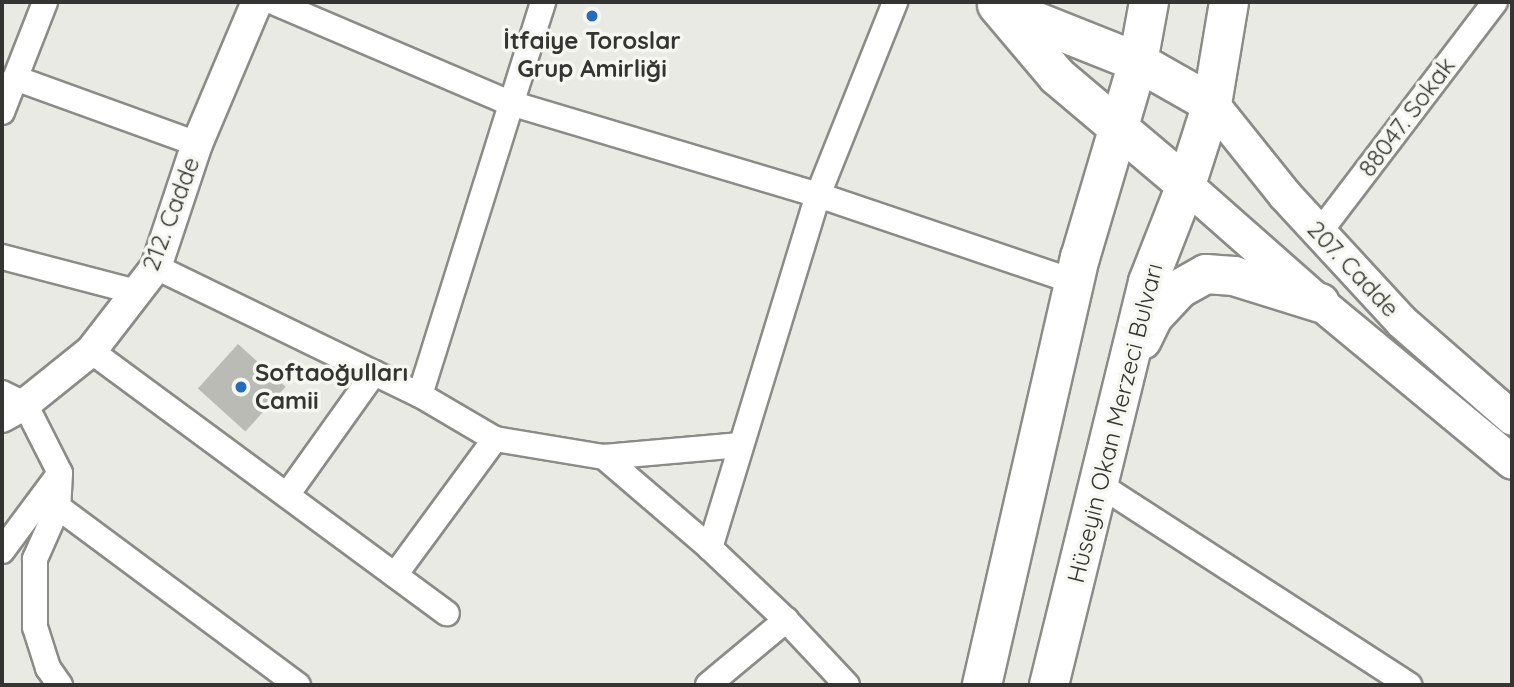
<!DOCTYPE html>
<meta charset="utf-8">
<style>
body{margin:0}
#map{position:relative;width:1514px;height:687px;overflow:hidden;background:#eaeae5;font-family:Quicksand,sans-serif}
div>[style]{position:absolute}
.building>*{inset:0;background:#bbbbb6;transform-origin:0 0}
.roads{filter:drop-shadow(2px 0 #8b8b87) drop-shadow(-2px 0 #8b8b87) drop-shadow(0 2px #8b8b87) drop-shadow(0 -2px #8b8b87)}
.minor>*{height:24px;margin:-12px;padding:0 12px;transform-origin:12px;border-radius:12px;background:#fff}
.tertiary>*{height:30px;margin:-15px;padding:0 15px;transform-origin:15px;border-radius:15px;background:#fff}
.secondary>*{height:33px;margin:-16.5px;padding:0 16.5px;transform-origin:16.5px;border-radius:16.5px;background:#fff}
.primary>*{height:38px;margin:-19px;padding:0 19px;transform-origin:19px;border-radius:19px;background:#fff}
.dots>*{width:19px;height:19px;translate:-50% -50%;box-sizing:border-box;border:4px solid #f7f7f2;border-radius:50%}
span{translate:-50% -50%;white-space:nowrap;text-align:center;line-height:1.15;-webkit-text-stroke:7px #f7f7f2;paint-order:stroke}
.poi-label{font-size:24px;color:#343432;font-weight:700}
.left{translate:0 -50%;text-align:left}
.street-label{font-size:24px;color:#343432}
.frame{position:absolute;inset:0;border:4px solid #343432;pointer-events:none}
</style>
<div id="map">
<div class="building">
<div style="left:238px;top:344px;width:64px;height:60px;rotate:42deg"></div>
</div>
<div class="roads">
<div class="minor">
<div style="left:273px;top:2px;width:258px;rotate:23.1deg"></div>
<div style="left:510px;top:103px;width:321px;rotate:16.6deg"></div>
<div style="left:818px;top:195px;width:271px;rotate:18.7deg"></div>
<div style="left:15px;top:78px;width:194px;rotate:19.9deg"></div>
<div style="left:2px;top:112px;width:118px;rotate:-68.6deg"></div>
<div style="left:1319px;top:233px;width:290px;rotate:-52.7deg"></div>
<div style="left:2px;top:257px;width:138px;rotate:14.6deg"></div>
<div style="left:156px;top:267px;width:293px;rotate:25.9deg"></div>
<div style="left:420px;top:395px;width:87px;rotate:30.4deg"></div>
<div style="left:495px;top:439px;width:110px;rotate:9.4deg"></div>
<div style="left:604px;top:457px;width:137px;rotate:-5deg"></div>
<div style="left:91px;top:351px;width:442px;rotate:36.4deg"></div>
<div style="left:2px;top:393px;width:25px;rotate:26deg"></div>
<div style="left:25px;top:404px;width:77px;rotate:63.1deg"></div>
<div style="left:60px;top:473px;width:34px;rotate:93deg"></div>
<div style="left:58px;top:507px;width:57px;rotate:113.9deg"></div>
<div style="left:35px;top:559px;width:68px;rotate:90deg"></div>
<div style="left:35px;top:627px;width:43px;rotate:72.4deg"></div>
<div style="left:48px;top:668px;width:21px;rotate:55deg"></div>
<div style="left:420px;top:395px;width:412px;rotate:-72.6deg"></div>
<div style="left:604px;top:457px;width:140px;rotate:40.6deg"></div>
<div style="left:710px;top:548px;width:105px;rotate:43.5deg"></div>
<div style="left:786px;top:620px;width:89px;rotate:46.8deg"></div>
<div style="left:1097px;top:483px;width:372px;rotate:32.9deg"></div>
<div style="left:287px;top:495px;width:150px;rotate:-54.5deg"></div>
<div style="left:58px;top:507px;width:299px;rotate:36.6deg"></div>
<div style="left:710px;top:548px;width:369px;rotate:-73deg"></div>
<div style="left:818px;top:195px;width:208px;rotate:-68.2deg"></div>
<div style="left:2px;top:551px;width:97px;rotate:-53.4deg"></div>
<div style="left:395px;top:575px;width:169px;rotate:-53.7deg"></div>
<div style="left:708px;top:685px;width:102px;rotate:-39.8deg"></div>
</div>
<div class="tertiary">
<div style="left:2px;top:417px;width:26px;rotate:-29deg"></div>
<div style="left:25px;top:404px;width:85px;rotate:-38.8deg"></div>
<div style="left:91px;top:351px;width:106px;rotate:-52.3deg"></div>
<div style="left:156px;top:267px;width:130px;rotate:-71.6deg"></div>
<div style="left:197px;top:144px;width:154px;rotate:-67.1deg"></div>
</div>
<div class="secondary">
<div style="left:1212px;top:104px;width:115px;rotate:51.3deg"></div>
<div style="left:1284px;top:194px;width:173px;rotate:47.3deg"></div>
<div style="left:1401px;top:321px;width:147px;rotate:41.1deg"></div>
<div style="left:1186px;top:185px;width:179px;rotate:41.4deg"></div>
<div style="left:1320px;top:303px;width:249px;rotate:39.6deg"></div>
</div>
<div class="primary">
<div style="left:997px;top:5px;width:93px;rotate:49.8deg"></div>
<div style="left:1057px;top:76px;width:169px;rotate:40.2deg"></div>
<div style="left:1002px;top:8px;width:146px;rotate:21.7deg"></div>
<div style="left:1138px;top:62px;width:85px;rotate:29.6deg"></div>
<div style="left:1142px;top:340px;width:25px;rotate:-64deg"></div>
<div style="left:1153px;top:317px;width:38px;rotate:-47deg"></div>
<div style="left:1179px;top:289px;width:31px;rotate:-29deg"></div>
<div style="left:1206px;top:274px;width:28px;rotate:4deg"></div>
<div style="left:1234px;top:276px;width:90px;rotate:17.4deg"></div>
<div style="left:982px;top:685px;width:438px;rotate:-77.1deg"></div>
<div style="left:1080px;top:258px;width:204px;rotate:-73.5deg"></div>
<div style="left:1138px;top:62px;width:61px;rotate:-79.6deg"></div>
<div style="left:1049px;top:685px;width:415px;rotate:-76.2deg"></div>
<div style="left:1148px;top:282px;width:104px;rotate:-68.6deg"></div>
<div style="left:1186px;top:185px;width:85px;rotate:-72.2deg"></div>
<div style="left:1212px;top:104px;width:103px;rotate:-80.5deg"></div>
</div>
</div>
<div class="dots">
<div style="left:592px;top:16px;background:#286abb"></div>
<div style="left:241px;top:387px;background:#286abb"></div>
</div>
<div class="poi-label">
<span style="left:592px;top:55px">İtfaiye Toroslar<br>Grup Amirliği</span>
<span class="left" style="left:255px;top:387px">Softaoğulları<br>Camii</span>
</div>
<div class="street-label">
<span style="left:1407px;top:117px;rotate:-53deg">88047. Sokak</span>
<span style="left:171px;top:214px;rotate:-69deg">212. Cadde</span>
<span style="left:1353px;top:269px;rotate:47deg">207. Cadde</span>
<span style="left:1115px;top:423px;rotate:-76deg">Hüseyin Okan Merzeci Bulvarı</span>
</div>
<div class="frame"></div>
</div>
